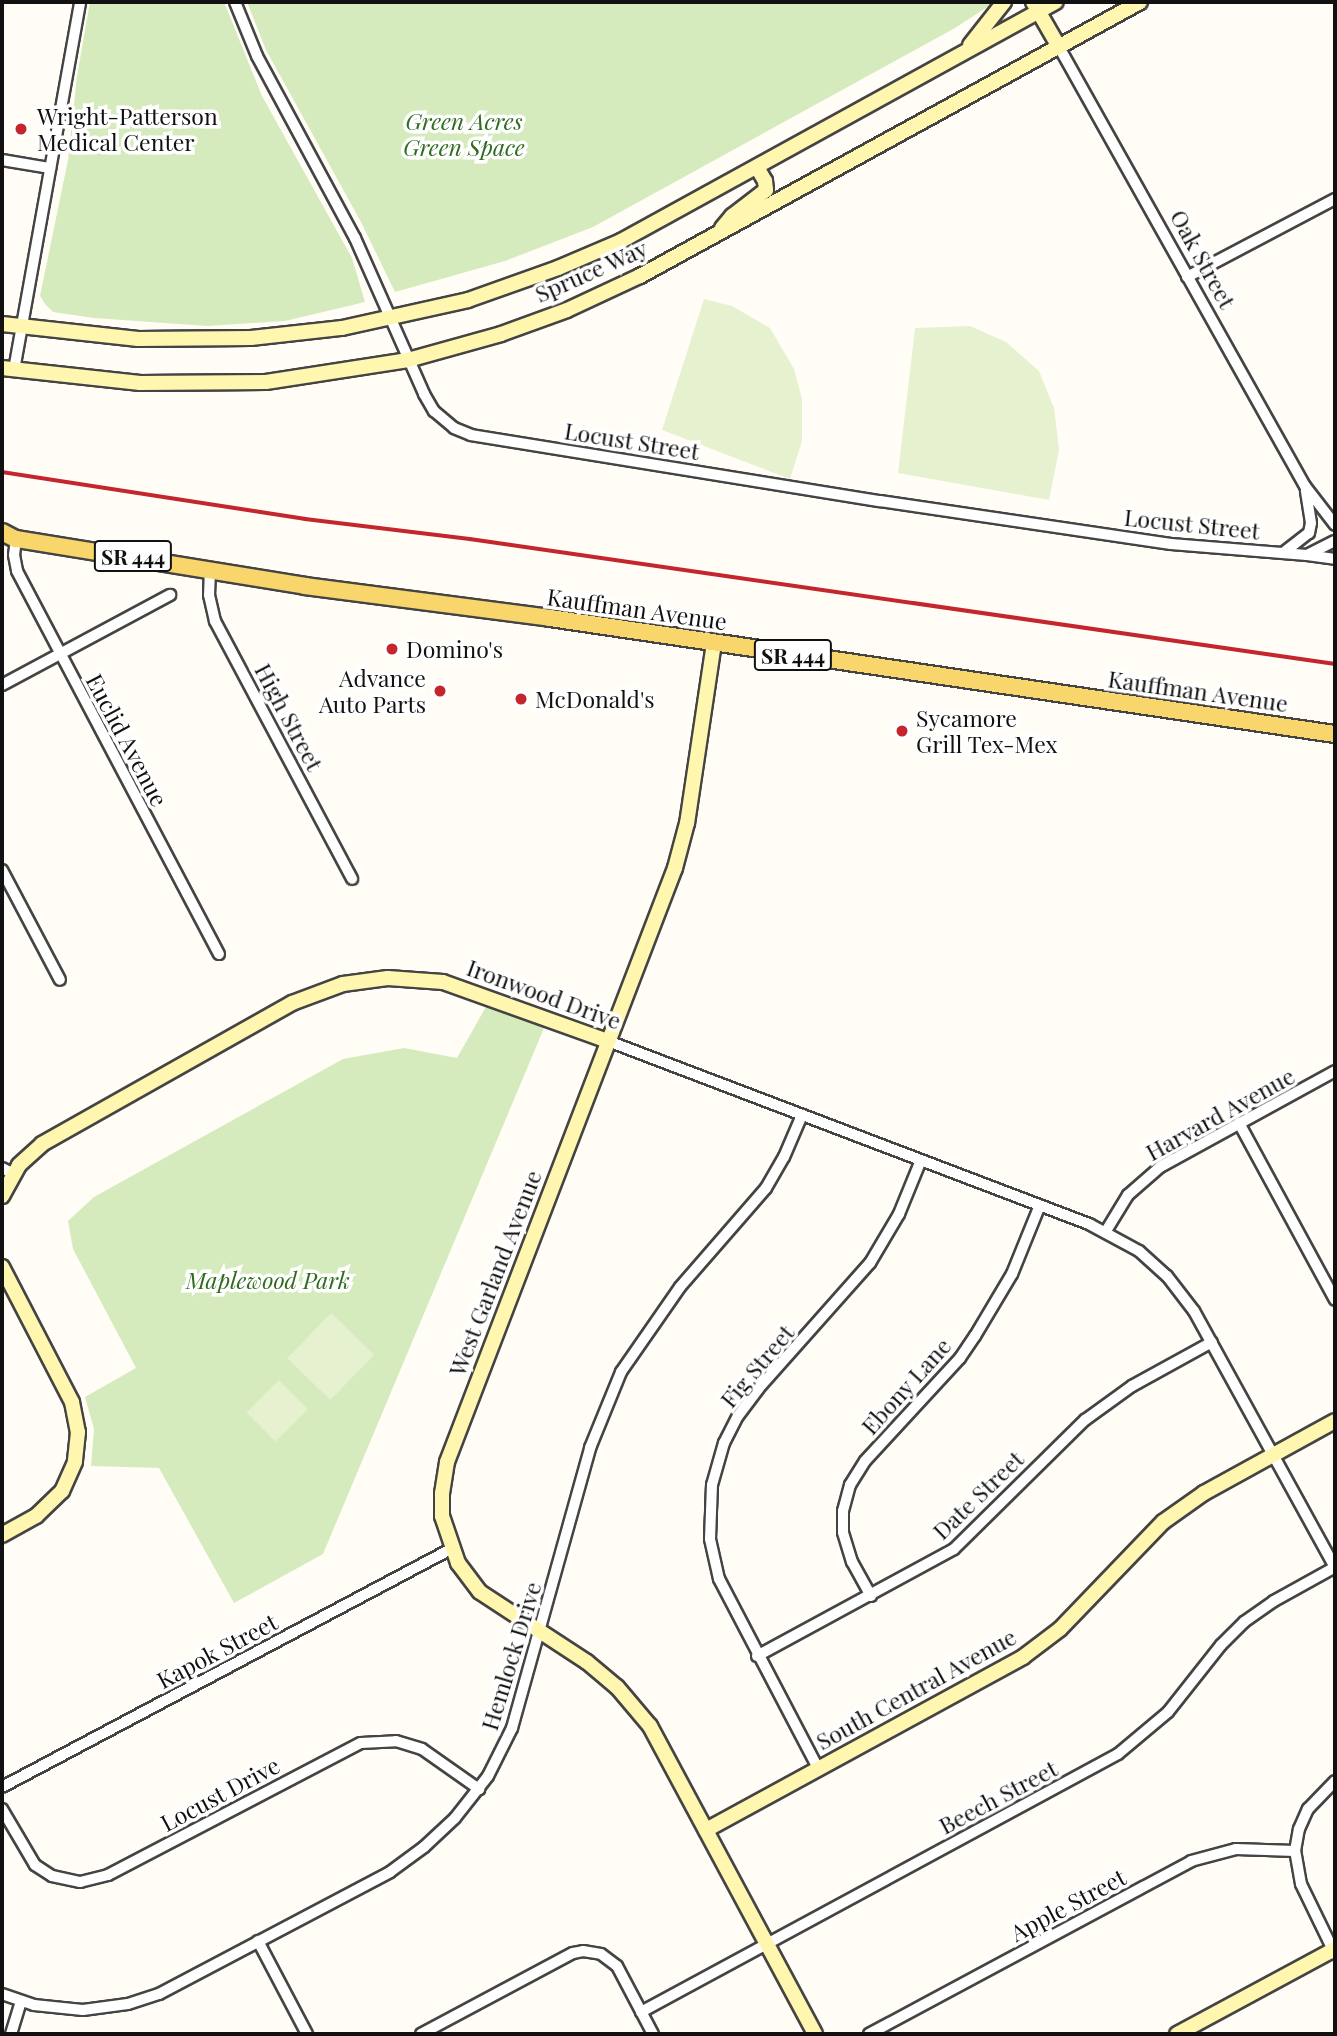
<!DOCTYPE html>
<style>
body{margin:0}
#map{position:relative;width:1337px;height:2036px;overflow:hidden;background:#fffdf5;font-family:"Playfair Display",serif}
div>[style]{position:absolute}
.green>*{inset:0;background:#d5ebbd}
.pitch>*{inset:0;background:#e6f2cf;transform-origin:0 0}
.roads{filter:drop-shadow(2px 0 #444) drop-shadow(-2px 0 #444) drop-shadow(0 2px #444) drop-shadow(0 -2px #444)}
.street>*{height:10px;margin:-5px;padding:0 5px;transform-origin:5px;border-radius:5px;background:#fff}
.secondary>*{height:14px;margin:-7px;padding:0 7px;transform-origin:7px;border-radius:7px;background:#fff6b0}
.primary>*{height:16px;margin:-8px;padding:0 8px;transform-origin:8px;border-radius:8px;background:#f9d66b}
.rail>*{height:3.5px;margin:-1.75px;padding:0 1.75px;transform-origin:1.75px;border-radius:1.75px;background:#c4262e}
.dots>*{width:19px;height:19px;translate:-50% -50%;box-sizing:border-box;border:4px solid #fff;border-radius:50%}
span{translate:-50% -50%;white-space:nowrap;text-align:center;line-height:1.15;-webkit-text-stroke:7px #fff;paint-order:stroke}
.shield-label span{padding:2px 5px;background:#fff;border:2px solid;border-radius:5px;-webkit-text-stroke-width:0}
.shield-label{font-size:21px;color:#111;font-weight:700}
.poi-label{font-size:23px;color:#111}
.left{translate:0 -50%;text-align:left}
.right{translate:-100% -50%;text-align:right}
.park-label{font-size:23px;color:#2f6b1f;font-style:italic}
.street-label{font-size:23px;color:#111}
.frame{position:absolute;inset:0;border:4px solid #111;pointer-events:none}
</style>
<div id="map">
<div class="green">
<div style="clip-path:polygon(90px 2px,224px 2px,262px 96px,352px 258px,365px 302px,285px 321px,207px 326px,94px 318px,53px 312px,45px 304px,40px 296px,68px 160px,77px 76px)"></div>
<div style="clip-path:polygon(247px 2px,995px 2px,955px 28px,593px 227px,505px 261px,395px 292px,361px 222px,266px 50px)"></div>
<div style="clip-path:polygon(487px 1005px,544px 1028px,323px 1554px,234px 1603px,159px 1468px,91px 1466px,94px 1429px,85px 1397px,136px 1368px,73px 1249px,68px 1221px,94px 1197px,343px 1059px,404px 1048px,457px 1058px)"></div>
</div>
<div class="pitch">
<div style="clip-path:polygon(704px 299px,732px 306px,770px 328px,794px 369px,802px 399px,802px 441px,790px 479px,662px 430px)"></div>
<div style="clip-path:polygon(970px 326px,1006px 342px,1039px 371px,1054px 408px,1059px 450px,1049px 500px,898px 473px,915px 328px)"></div>
<div style="left:331px;top:1313px;width:60px;height:63px;rotate:44deg"></div>
<div style="left:279px;top:1380px;width:41px;height:46px;rotate:45deg"></div>
</div>
<div class="roads">
<div class="street">
<div style="left:235px;top:2px;width:58px;rotate:67.8deg"></div>
<div style="left:257px;top:56px;width:207px;rotate:61.7deg"></div>
<div style="left:355px;top:238px;width:171px;rotate:66.1deg"></div>
<div style="left:424px;top:394px;width:20px;rotate:60deg"></div>
<div style="left:434px;top:411px;width:26px;rotate:40deg"></div>
<div style="left:454px;top:428px;width:18px;rotate:22deg"></div>
<div style="left:471px;top:435px;width:414px;rotate:9.2deg"></div>
<div style="left:880px;top:501px;width:294px;rotate:8.4deg"></div>
<div style="left:1171px;top:544px;width:136px;rotate:4.6deg"></div>
<div style="left:1307px;top:555px;width:31px;rotate:-27deg"></div>
<div style="left:1059px;top:47px;width:503px;rotate:60.74deg"></div>
<div style="left:1305px;top:486px;width:49px;rotate:52.4deg"></div>
<div style="left:2px;top:160px;width:49px;rotate:9.5deg"></div>
<div style="left:1187px;top:277px;width:167px;rotate:-27.8deg"></div>
<div style="left:14px;top:370px;width:374px;rotate:-79.8deg"></div>
<div style="left:16px;top:539px;width:16px;rotate:97deg"></div>
<div style="left:14px;top:555px;width:16px;rotate:79deg"></div>
<div style="left:17px;top:571px;width:433px;rotate:62.2deg"></div>
<div style="left:1283px;top:553px;width:33px;rotate:-38deg"></div>
<div style="left:1309px;top:533px;width:10px;rotate:-79deg"></div>
<div style="left:1311px;top:523px;width:33px;rotate:-99deg"></div>
<div style="left:1307px;top:555px;width:28px;rotate:8deg"></div>
<div style="left:210px;top:568px;width:27px;rotate:92deg"></div>
<div style="left:209px;top:595px;width:27px;rotate:77deg"></div>
<div style="left:215px;top:621px;width:292px;rotate:62deg"></div>
<div style="left:2px;top:685px;width:191px;rotate:-28.2deg"></div>
<div style="left:2px;top:870px;width:124px;rotate:62.2deg"></div>
<div style="left:608px;top:1041px;width:515px;rotate:20.83deg"></div>
<div style="left:1089px;top:1224px;width:57px;rotate:28.4deg"></div>
<div style="left:1139px;top:1251px;width:38px;rotate:42deg"></div>
<div style="left:1167px;top:1276px;width:44px;rotate:52.4deg"></div>
<div style="left:1194px;top:1311px;width:292px;rotate:61.2deg"></div>
<div style="left:1239px;top:1123px;width:201px;rotate:61.5deg"></div>
<div style="left:2px;top:1168px;width:11px;rotate:27deg"></div>
<div style="left:1106px;top:1231px;width:42px;rotate:-58.6deg"></div>
<div style="left:1128px;top:1195px;width:43px;rotate:-41.2deg"></div>
<div style="left:1160px;top:1167px;width:200px;rotate:-28.7deg"></div>
<div style="left:871px;top:1596px;width:39px;rotate:-119deg"></div>
<div style="left:852px;top:1562px;width:31px;rotate:-107deg"></div>
<div style="left:843px;top:1532px;width:21px;rotate:-90deg"></div>
<div style="left:843px;top:1511px;width:27px;rotate:-75deg"></div>
<div style="left:850px;top:1485px;width:28px;rotate:-58deg"></div>
<div style="left:865px;top:1461px;width:140px;rotate:-47.3deg"></div>
<div style="left:960px;top:1358px;width:27px;rotate:-56deg"></div>
<div style="left:975px;top:1336px;width:72px;rotate:-59.2deg"></div>
<div style="left:1012px;top:1274px;width:74px;rotate:-67.9deg"></div>
<div style="left:757px;top:1656px;width:224px;rotate:-28.5deg"></div>
<div style="left:954px;top:1549px;width:184px;rotate:-44.6deg"></div>
<div style="left:1085px;top:1420px;width:58px;rotate:-35.9deg"></div>
<div style="left:1132px;top:1386px;width:91px;rotate:-28.8deg"></div>
<div style="left:819px;top:1770px;width:216px;rotate:-117.6deg"></div>
<div style="left:719px;top:1579px;width:41px;rotate:-102.7deg"></div>
<div style="left:710px;top:1539px;width:54px;rotate:-87.9deg"></div>
<div style="left:712px;top:1485px;width:44px;rotate:-74.1deg"></div>
<div style="left:724px;top:1443px;width:30px;rotate:-63deg"></div>
<div style="left:738px;top:1416px;width:34px;rotate:-53deg"></div>
<div style="left:758px;top:1389px;width:169px;rotate:-48.4deg"></div>
<div style="left:870px;top:1263px;width:57px;rotate:-59.4deg"></div>
<div style="left:899px;top:1214px;width:58px;rotate:-67.8deg"></div>
<div style="left:2px;top:1787px;width:508px;rotate:-27.93deg"></div>
<div style="left:2px;top:1809px;width:65px;rotate:59.5deg"></div>
<div style="left:35px;top:1865px;width:20px;rotate:33deg"></div>
<div style="left:52px;top:1876px;width:29px;rotate:12deg"></div>
<div style="left:80px;top:1882px;width:29px;rotate:-14deg"></div>
<div style="left:108px;top:1875px;width:285px;rotate:-27.6deg"></div>
<div style="left:361px;top:1743px;width:35px;rotate:-3deg"></div>
<div style="left:396px;top:1741px;width:27px;rotate:17deg"></div>
<div style="left:422px;top:1749px;width:70px;rotate:35.1deg"></div>
<div style="left:258px;top:1941px;width:105px;rotate:62.2deg"></div>
<div style="left:1335px;top:1954px;width:78px;rotate:-115.9deg"></div>
<div style="left:1301px;top:1884px;width:34px;rotate:-100deg"></div>
<div style="left:1295px;top:1851px;width:22px;rotate:-80deg"></div>
<div style="left:1299px;top:1829px;width:22px;rotate:-66deg"></div>
<div style="left:1308px;top:1809px;width:39px;rotate:-46deg"></div>
<div style="left:2px;top:1994px;width:34px;rotate:19deg"></div>
<div style="left:34px;top:2005px;width:49px;rotate:5.8deg"></div>
<div style="left:83px;top:2010px;width:45px;rotate:-7.6deg"></div>
<div style="left:128px;top:2004px;width:33px;rotate:-18deg"></div>
<div style="left:159px;top:1994px;width:261px;rotate:-27.8deg"></div>
<div style="left:390px;top:1872px;width:42px;rotate:-36.3deg"></div>
<div style="left:424px;top:1847px;width:42px;rotate:-43.1deg"></div>
<div style="left:455px;top:1818px;width:53px;rotate:-51.8deg"></div>
<div style="left:488px;top:1776px;width:54px;rotate:-63.4deg"></div>
<div style="left:512px;top:1728px;width:291px;rotate:-74.4deg"></div>
<div style="left:590px;top:1448px;width:82px;rotate:-67.8deg"></div>
<div style="left:621px;top:1372px;width:103px;rotate:-55.2deg"></div>
<div style="left:680px;top:1287px;width:131px;rotate:-49deg"></div>
<div style="left:766px;top:1188px;width:36px;rotate:-60deg"></div>
<div style="left:784px;top:1157px;width:46px;rotate:-66.8deg"></div>
<div style="left:641px;top:2012px;width:542px;rotate:-28.41deg"></div>
<div style="left:1118px;top:1754px;width:65px;rotate:-40deg"></div>
<div style="left:1168px;top:1712px;width:85px;rotate:-51.7deg"></div>
<div style="left:1221px;top:1645px;width:33px;rotate:-45deg"></div>
<div style="left:1244px;top:1622px;width:37px;rotate:-35deg"></div>
<div style="left:1274px;top:1601px;width:70px;rotate:-29.1deg"></div>
<div style="left:11px;top:2034px;width:34px;rotate:-73deg"></div>
<div style="left:421px;top:2034px;width:172px;rotate:-28.1deg"></div>
<div style="left:573px;top:1953px;width:10px;rotate:-11deg"></div>
<div style="left:583px;top:1951px;width:18px;rotate:9deg"></div>
<div style="left:601px;top:1954px;width:20px;rotate:37deg"></div>
<div style="left:617px;top:1966px;width:77px;rotate:62.1deg"></div>
<div style="left:869px;top:2034px;width:366px;rotate:-28.2deg"></div>
<div style="left:1191px;top:1861px;width:47px;rotate:-14.9deg"></div>
<div style="left:1236px;top:1849px;width:59px;rotate:1.9deg"></div>
</div>
<div class="secondary">
<div style="left:1033px;top:2px;width:52px;rotate:60deg"></div>
<div style="left:970px;top:45px;width:55px;rotate:-51.7deg"></div>
<div style="left:722px;top:228px;width:16px;rotate:-50deg"></div>
<div style="left:732px;top:216px;width:43px;rotate:-37.4deg"></div>
<div style="left:766px;top:190px;width:9px;rotate:-96deg"></div>
<div style="left:765px;top:181px;width:16px;rotate:-120deg"></div>
<div style="left:2px;top:324px;width:137px;rotate:6.3deg"></div>
<div style="left:138px;top:339px;width:113px;rotate:-0.5deg"></div>
<div style="left:251px;top:338px;width:92px;rotate:-6.3deg"></div>
<div style="left:342px;top:328px;width:129px;rotate:-12.5deg"></div>
<div style="left:468px;top:300px;width:96px;rotate:-19.6deg"></div>
<div style="left:558px;top:268px;width:69px;rotate:-23.2deg"></div>
<div style="left:621px;top:241px;width:496px;rotate:-28.8deg"></div>
<div style="left:2px;top:368px;width:139px;rotate:6.2deg"></div>
<div style="left:140px;top:383px;width:126px;rotate:-0.5deg"></div>
<div style="left:266px;top:382px;width:144px;rotate:-8.8deg"></div>
<div style="left:408px;top:360px;width:97px;rotate:-15.6deg"></div>
<div style="left:501px;top:334px;width:70px;rotate:-20deg"></div>
<div style="left:567px;top:310px;width:81px;rotate:-25deg"></div>
<div style="left:640px;top:276px;width:570px;rotate:-28.72deg"></div>
<div style="left:714px;top:643px;width:182px;rotate:98.5deg"></div>
<div style="left:687px;top:823px;width:47px;rotate:104.9deg"></div>
<div style="left:675px;top:868px;width:636px;rotate:111deg"></div>
<div style="left:447px;top:1462px;width:31px;rotate:99deg"></div>
<div style="left:442px;top:1493px;width:23px;rotate:90deg"></div>
<div style="left:442px;top:1516px;width:50px;rotate:71.2deg"></div>
<div style="left:458px;top:1563px;width:36px;rotate:53deg"></div>
<div style="left:480px;top:1592px;width:128px;rotate:33.2deg"></div>
<div style="left:587px;top:1662px;width:39px;rotate:40deg"></div>
<div style="left:617px;top:1687px;width:51px;rotate:49.8deg"></div>
<div style="left:650px;top:1726px;width:349px;rotate:61.8deg"></div>
<div style="left:2px;top:1196px;width:35px;rotate:-61deg"></div>
<div style="left:19px;top:1165px;width:31px;rotate:-42deg"></div>
<div style="left:42px;top:1144px;width:287px;rotate:-29.4deg"></div>
<div style="left:292px;top:1003px;width:54px;rotate:-20.4deg"></div>
<div style="left:343px;top:984px;width:45px;rotate:-7.6deg"></div>
<div style="left:388px;top:978px;width:55px;rotate:4.2deg"></div>
<div style="left:443px;top:982px;width:175px;rotate:19.7deg"></div>
<div style="left:2px;top:1267px;width:152px;rotate:62.6deg"></div>
<div style="left:72px;top:1402px;width:31px;rotate:79deg"></div>
<div style="left:78px;top:1432px;width:30px;rotate:96deg"></div>
<div style="left:75px;top:1462px;width:32px;rotate:114deg"></div>
<div style="left:62px;top:1491px;width:36px;rotate:136deg"></div>
<div style="left:36px;top:1516px;width:39px;rotate:151deg"></div>
<div style="left:706px;top:1830px;width:361px;rotate:-28.6deg"></div>
<div style="left:1023px;top:1657px;width:46px;rotate:-37.1deg"></div>
<div style="left:1060px;top:1629px;width:149px;rotate:-46.1deg"></div>
<div style="left:1163px;top:1522px;width:50px;rotate:-35.3deg"></div>
<div style="left:1204px;top:1493px;width:149px;rotate:-28.8deg"></div>
<div style="left:1177px;top:2034px;width:179px;rotate:-28.3deg"></div>
</div>
<div class="primary">
<div style="left:2px;top:532px;width:16px;rotate:27deg"></div>
<div style="left:16px;top:539px;width:293px;rotate:9.2deg"></div>
<div style="left:305px;top:586px;width:247px;rotate:7.4deg"></div>
<div style="left:550px;top:618px;width:794px;rotate:8.41deg"></div>
</div>
</div>
<div class="rail">
<div style="left:2px;top:472px;width:307px;rotate:8.8deg"></div>
<div style="left:305px;top:519px;width:166px;rotate:6.9deg"></div>
<div style="left:470px;top:539px;width:874px;rotate:8.22deg"></div>
</div>
<div class="dots">
<div style="left:21px;top:129px;background:#c4262e"></div>
<div style="left:392px;top:649px;background:#c4262e"></div>
<div style="left:440px;top:691px;background:#c4262e"></div>
<div style="left:521px;top:699px;background:#c4262e"></div>
<div style="left:902px;top:731px;background:#c4262e"></div>
</div>
<div class="shield-label">
<span style="left:133px;top:556px">SR 444</span>
<span style="left:793px;top:655px">SR 444</span>
</div>
<div class="poi-label">
<span class="left" style="left:37px;top:129px">Wright-Patterson<br>Medical Center</span>
<span class="left" style="left:406px;top:649px">Domino's</span>
<span class="right" style="left:426px;top:691px">Advance<br>Auto Parts</span>
<span class="left" style="left:535px;top:699px">McDonald's</span>
<span class="left" style="left:916px;top:731px">Sycamore<br>Grill Tex-Mex</span>
</div>
<div class="park-label">
<span style="left:464px;top:134px">Green Acres<br>Green Space</span>
<span style="left:268px;top:1280px">Maplewood Park</span>
</div>
<div class="street-label">
<span style="left:1203px;top:259px;rotate:61deg">Oak Street</span>
<span style="left:591px;top:271px;rotate:-24deg">Spruce Way</span>
<span style="left:632px;top:441px;rotate:9deg">Locust Street</span>
<span style="left:1192px;top:524px;rotate:6deg">Locust Street</span>
<span style="left:637px;top:609px;rotate:8deg">Kauffman Avenue</span>
<span style="left:1198px;top:691px;rotate:8deg">Kauffman Avenue</span>
<span style="left:289px;top:717px;rotate:62deg">High Street</span>
<span style="left:127px;top:740px;rotate:62deg">Euclid Avenue</span>
<span style="left:544px;top:994px;rotate:20deg">Ironwood Drive</span>
<span style="left:1220px;top:1114px;rotate:-29deg">Harvard Avenue</span>
<span style="left:495px;top:1273px;rotate:-69deg">West Garland Avenue</span>
<span style="left:757px;top:1366px;rotate:-50deg">Fig Street</span>
<span style="left:906px;top:1386px;rotate:-48deg">Ebony Lane</span>
<span style="left:978px;top:1495px;rotate:-44deg">Date Street</span>
<span style="left:217px;top:1651px;rotate:-28deg">Kapok Street</span>
<span style="left:511px;top:1656px;rotate:-73deg">Hemlock Drive</span>
<span style="left:916px;top:1689px;rotate:-29deg">South Central Avenue</span>
<span style="left:220px;top:1794px;rotate:-28deg">Locust Drive</span>
<span style="left:998px;top:1797px;rotate:-28deg">Beech Street</span>
<span style="left:1068px;top:1905px;rotate:-28deg">Apple Street</span>
</div>
<div class="frame"></div>
</div>
